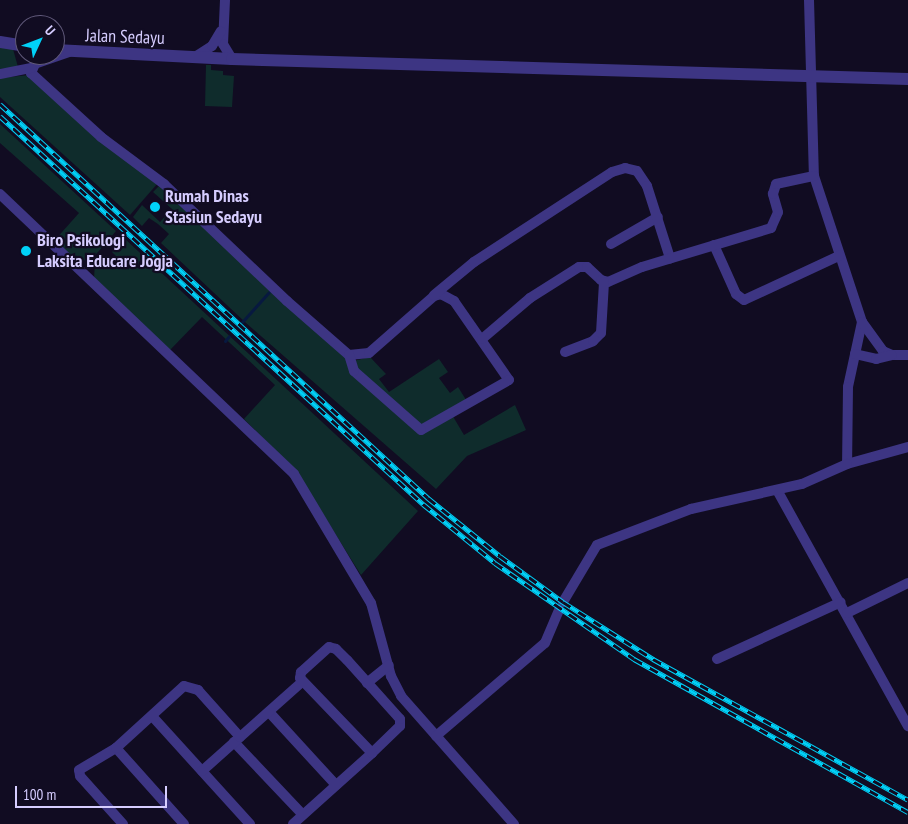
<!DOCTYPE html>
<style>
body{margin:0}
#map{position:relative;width:908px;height:824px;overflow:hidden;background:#110c22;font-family:"PT Sans Narrow",sans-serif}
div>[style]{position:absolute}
.green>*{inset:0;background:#0f2c2c}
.stream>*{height:3px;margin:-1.5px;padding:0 1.5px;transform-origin:1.5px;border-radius:1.5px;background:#071940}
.minor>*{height:10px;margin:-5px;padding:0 5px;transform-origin:5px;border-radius:5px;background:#3d3583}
.tertiary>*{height:12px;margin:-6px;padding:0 6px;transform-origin:6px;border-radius:6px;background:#3d3583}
.rail>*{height:5px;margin-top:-2.5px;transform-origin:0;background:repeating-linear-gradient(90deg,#110c22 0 9px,#00d1f8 0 18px);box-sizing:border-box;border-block:1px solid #00d1f8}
.dots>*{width:14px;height:14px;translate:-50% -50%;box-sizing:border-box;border:2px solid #110c22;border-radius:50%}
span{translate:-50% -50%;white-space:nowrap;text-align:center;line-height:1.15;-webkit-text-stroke:4.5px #110c22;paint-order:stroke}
.street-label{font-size:18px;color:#d6cdff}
.poi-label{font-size:18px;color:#d6cdff;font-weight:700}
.left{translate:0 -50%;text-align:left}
.north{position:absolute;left:15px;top:15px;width:50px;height:50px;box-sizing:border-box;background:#110c22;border:1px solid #60597a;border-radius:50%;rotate:47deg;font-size:14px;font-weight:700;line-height:20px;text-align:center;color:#d6cdff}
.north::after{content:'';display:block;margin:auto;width:18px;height:22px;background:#00d1f8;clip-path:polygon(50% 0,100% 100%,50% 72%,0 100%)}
.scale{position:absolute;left:15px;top:786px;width:152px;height:22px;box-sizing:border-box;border:2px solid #d6cdff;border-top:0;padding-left:6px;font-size:15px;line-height:18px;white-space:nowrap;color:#d6cdff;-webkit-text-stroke:4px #110c22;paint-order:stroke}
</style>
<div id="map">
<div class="green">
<div style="clip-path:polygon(0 47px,13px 49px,18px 67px,0 69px)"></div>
<div style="clip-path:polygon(206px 65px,211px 65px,211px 70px,223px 71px,223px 75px,234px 76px,232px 107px,205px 106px)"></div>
<div style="clip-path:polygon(29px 75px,158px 183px,130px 215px,0 97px,0 78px)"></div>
<div style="clip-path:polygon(0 124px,116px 231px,92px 259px,75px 262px,54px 241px,79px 213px,0 143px)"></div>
<div style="clip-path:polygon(160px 185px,353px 361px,370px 357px,386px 374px,379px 379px,389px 392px,439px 359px,448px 372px,439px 378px,450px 393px,458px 387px,468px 403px,451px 413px,464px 435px,515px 405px,526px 430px,467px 456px,436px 489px,246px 323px,161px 243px,169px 234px,158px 224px,149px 218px,142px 226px,133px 217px,142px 205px,160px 222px,172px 209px,153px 192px)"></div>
<div style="clip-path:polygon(124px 238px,418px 511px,361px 575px,296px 471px,244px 419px,275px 385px,202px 317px,170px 350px,94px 279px,95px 261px,99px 256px,110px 265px,117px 257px,112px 252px)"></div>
</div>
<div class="stream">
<div style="left:242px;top:322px;width:40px;rotate:-48deg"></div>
<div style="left:225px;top:341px;width:6px;rotate:-51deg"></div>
</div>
<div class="minor">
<div style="left:225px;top:0;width:44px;rotate:92.6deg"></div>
<div style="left:223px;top:44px;width:17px;rotate:59deg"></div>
<div style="left:809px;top:0;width:176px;rotate:88.4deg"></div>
<div style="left:814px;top:176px;width:154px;rotate:71.8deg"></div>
<div style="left:862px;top:322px;width:66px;rotate:102.2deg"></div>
<div style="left:848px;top:387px;width:77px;rotate:90.7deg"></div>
<div style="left:847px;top:464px;width:63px;rotate:-15.6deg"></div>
<div style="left:69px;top:52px;width:36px;rotate:161deg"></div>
<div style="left:35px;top:64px;width:10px;rotate:114deg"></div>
<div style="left:31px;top:73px;width:95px;rotate:42.4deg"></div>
<div style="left:101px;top:137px;width:79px;rotate:36.7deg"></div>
<div style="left:164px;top:184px;width:170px;rotate:43.6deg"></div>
<div style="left:287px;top:301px;width:82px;rotate:41.1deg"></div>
<div style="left:349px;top:355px;width:20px;rotate:-6deg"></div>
<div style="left:369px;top:353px;width:86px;rotate:-41.2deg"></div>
<div style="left:434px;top:296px;width:7px;rotate:-16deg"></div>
<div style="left:441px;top:294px;width:15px;rotate:28deg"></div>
<div style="left:454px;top:301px;width:96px;rotate:55.2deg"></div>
<div style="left:509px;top:380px;width:101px;rotate:150.4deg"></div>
<div style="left:421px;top:430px;width:89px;rotate:-138.6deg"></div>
<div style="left:354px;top:371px;width:17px;rotate:-107deg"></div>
<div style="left:195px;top:57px;width:20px;rotate:-33deg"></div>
<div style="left:212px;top:46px;width:17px;rotate:-59deg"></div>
<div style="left:0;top:74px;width:32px;rotate:-11deg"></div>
<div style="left:0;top:194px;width:406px;rotate:43.6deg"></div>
<div style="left:294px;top:474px;width:150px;rotate:59.2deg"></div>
<div style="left:371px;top:603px;width:76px;rotate:74.7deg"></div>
<div style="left:391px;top:676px;width:22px;rotate:63deg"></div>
<div style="left:401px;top:696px;width:171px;rotate:48.6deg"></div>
<div style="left:611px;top:244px;width:54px;rotate:-29.9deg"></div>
<div style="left:714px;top:245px;width:54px;rotate:65.8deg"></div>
<div style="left:736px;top:294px;width:10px;rotate:37deg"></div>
<div style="left:744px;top:300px;width:105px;rotate:-24.9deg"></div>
<div style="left:434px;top:295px;width:52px;rotate:-39.5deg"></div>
<div style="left:474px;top:262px;width:165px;rotate:-33.1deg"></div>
<div style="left:612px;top:172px;width:14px;rotate:-17deg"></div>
<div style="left:625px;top:168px;width:12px;rotate:14deg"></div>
<div style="left:637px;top:171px;width:18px;rotate:56deg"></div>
<div style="left:647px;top:186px;width:76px;rotate:72.3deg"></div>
<div style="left:862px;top:322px;width:36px;rotate:54deg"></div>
<div style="left:883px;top:351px;width:10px;rotate:24deg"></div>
<div style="left:892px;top:355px;width:16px"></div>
<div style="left:482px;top:339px;width:63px;rotate:-40.5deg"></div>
<div style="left:530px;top:298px;width:58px;rotate:-32.3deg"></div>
<div style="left:579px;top:267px;width:8px"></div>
<div style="left:587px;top:267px;width:19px;rotate:43deg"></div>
<div style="left:601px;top:280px;width:7px;rotate:16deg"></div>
<div style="left:608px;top:282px;width:37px;rotate:-24deg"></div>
<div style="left:642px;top:267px;width:135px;rotate:-16.8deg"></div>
<div style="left:771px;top:228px;width:17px;rotate:-66deg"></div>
<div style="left:778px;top:212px;width:19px;rotate:-106deg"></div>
<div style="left:773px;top:194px;width:10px;rotate:-73deg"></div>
<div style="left:776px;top:184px;width:39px;rotate:-12deg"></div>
<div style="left:565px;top:352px;width:30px;rotate:-21deg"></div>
<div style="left:593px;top:341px;width:11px;rotate:-45deg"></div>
<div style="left:601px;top:333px;width:51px;rotate:-86.6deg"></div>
<div style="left:855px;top:354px;width:22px;rotate:13deg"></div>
<div style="left:876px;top:359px;width:16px;rotate:-14deg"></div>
<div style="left:777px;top:490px;width:270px;rotate:61deg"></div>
<div style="left:563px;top:602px;width:66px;rotate:-59.2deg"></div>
<div style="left:597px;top:545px;width:101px;rotate:-21deg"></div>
<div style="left:691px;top:509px;width:114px;rotate:-12.7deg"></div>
<div style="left:802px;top:484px;width:49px;rotate:-24deg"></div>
<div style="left:847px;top:613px;width:68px;rotate:-26.2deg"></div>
<div style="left:717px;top:659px;width:136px;rotate:-24.7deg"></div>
<div style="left:367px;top:683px;width:28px;rotate:-39deg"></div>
<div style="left:269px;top:712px;width:99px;rotate:47.5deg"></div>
<div style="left:152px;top:716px;width:146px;rotate:47.8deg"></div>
<div style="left:436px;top:736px;width:143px;rotate:-40.5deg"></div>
<div style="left:545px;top:643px;width:36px;rotate:-67deg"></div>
<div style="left:234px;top:742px;width:100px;rotate:46.6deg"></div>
<div style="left:116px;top:748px;width:102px;rotate:48.2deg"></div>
<div style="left:202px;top:771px;width:134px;rotate:-41.7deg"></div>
<div style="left:123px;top:824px;width:64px;rotate:-131.9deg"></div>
<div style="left:80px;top:776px;width:6px;rotate:-99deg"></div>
<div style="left:79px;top:770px;width:43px;rotate:-30.7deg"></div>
<div style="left:116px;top:748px;width:92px;rotate:-42.4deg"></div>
<div style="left:184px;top:686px;width:15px;rotate:16deg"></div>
<div style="left:198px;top:690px;width:63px;rotate:48.2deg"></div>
<div style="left:293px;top:824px;width:106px;rotate:-41.9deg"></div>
<div style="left:372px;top:753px;width:39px;rotate:-44deg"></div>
<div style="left:400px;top:726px;width:7px;rotate:-90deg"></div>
<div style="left:400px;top:719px;width:79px;rotate:-131.9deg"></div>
<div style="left:347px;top:660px;width:16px;rotate:-135deg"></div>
<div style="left:336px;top:649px;width:7px;rotate:-164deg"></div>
<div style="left:329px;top:647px;width:38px;rotate:138deg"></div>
<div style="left:301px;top:672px;width:6px;rotate:99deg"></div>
<div style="left:300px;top:678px;width:104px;rotate:46.2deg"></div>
</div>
<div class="tertiary">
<div style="left:0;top:42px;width:25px;rotate:9deg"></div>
<div style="left:55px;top:50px;width:177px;rotate:2.9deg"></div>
<div style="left:232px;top:59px;width:676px;rotate:1.69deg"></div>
</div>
<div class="rail">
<div style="left:0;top:104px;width:582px;rotate:42.63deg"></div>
<div style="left:428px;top:498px;width:92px;rotate:38.9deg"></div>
<div style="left:500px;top:556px;width:78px;rotate:36.1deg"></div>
<div style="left:563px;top:602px;width:107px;rotate:32.3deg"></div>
<div style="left:653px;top:659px;width:291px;rotate:28.9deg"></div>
<div style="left:0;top:116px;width:574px;rotate:42.53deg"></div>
<div style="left:423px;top:504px;width:93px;rotate:39.3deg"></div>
<div style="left:495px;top:563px;width:169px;rotate:34.6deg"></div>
<div style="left:634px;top:659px;width:314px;rotate:29.2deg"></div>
</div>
<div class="dots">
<div style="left:155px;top:207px;background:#00d1f8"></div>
<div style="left:26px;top:251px;background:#00d1f8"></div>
</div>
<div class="street-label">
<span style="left:125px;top:37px;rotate:2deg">Jalan Sedayu</span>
</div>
<div class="poi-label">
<span class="left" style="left:165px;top:207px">Rumah Dinas<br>Stasiun Sedayu</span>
<span class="left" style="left:37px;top:251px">Biro Psikologi<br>Laksita Educare Jogja</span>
</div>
<div class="north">U</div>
<div class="scale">100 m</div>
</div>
